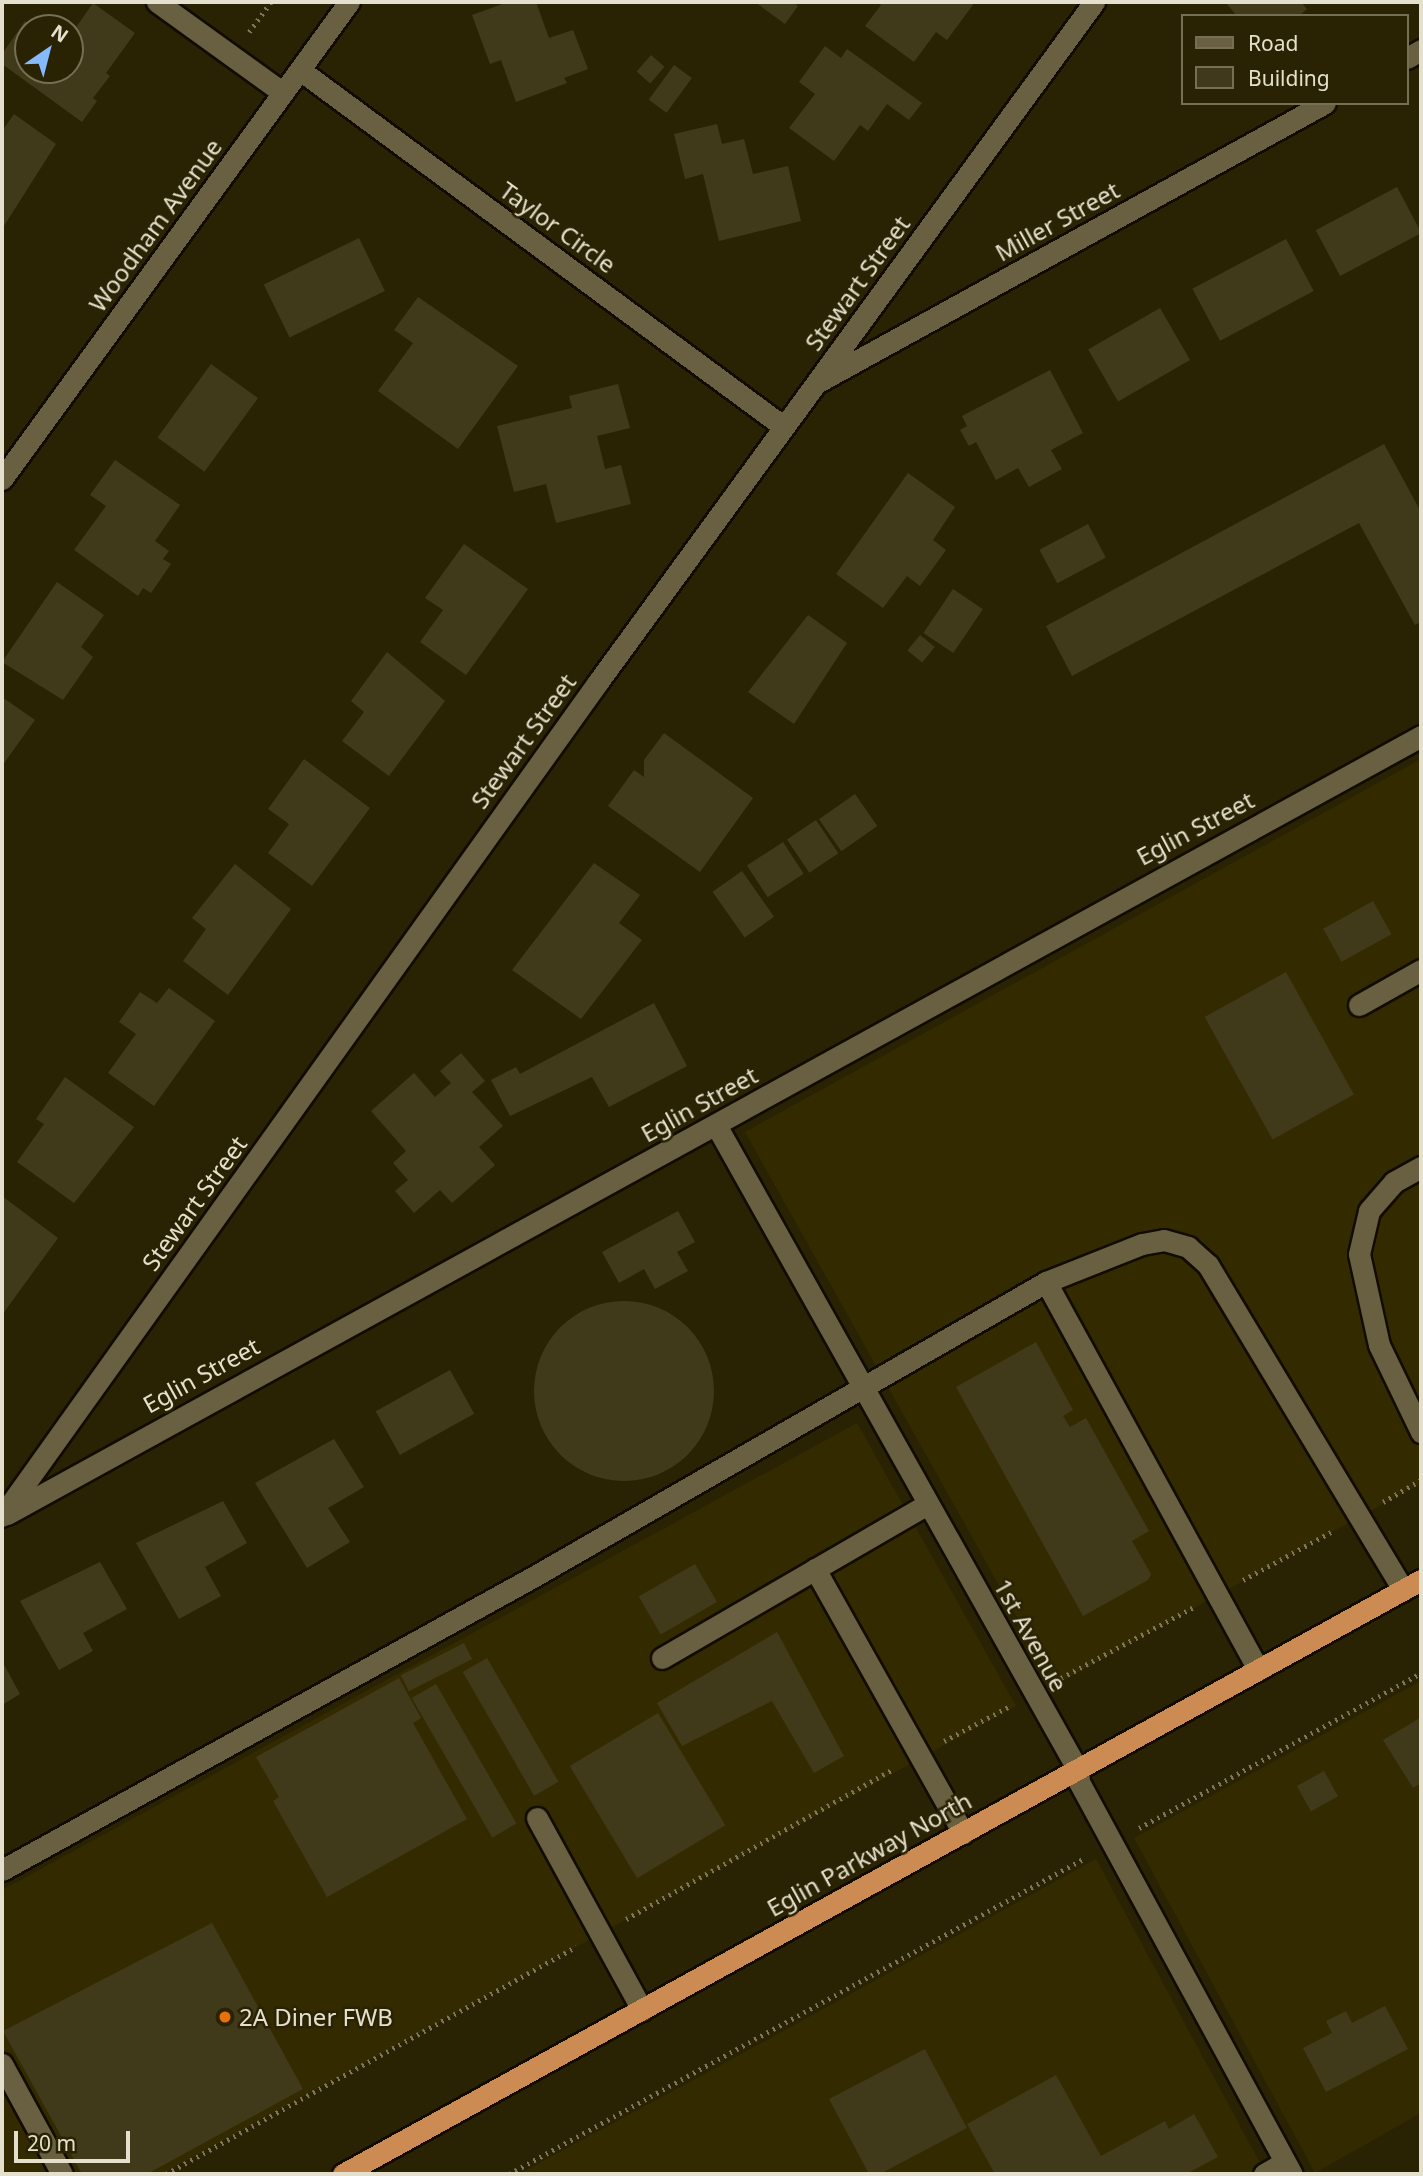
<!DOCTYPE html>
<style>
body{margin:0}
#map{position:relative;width:1423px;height:2176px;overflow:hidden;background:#2a2303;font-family:"Noto Sans",sans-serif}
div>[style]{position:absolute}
.built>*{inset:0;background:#332a00}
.building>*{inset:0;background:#413a1a;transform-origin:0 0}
.round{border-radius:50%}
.path>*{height:4.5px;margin-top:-2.25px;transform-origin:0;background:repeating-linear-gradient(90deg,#7c765c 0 2px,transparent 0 7px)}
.roads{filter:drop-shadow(2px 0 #120c00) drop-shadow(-2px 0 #120c00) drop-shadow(0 2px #120c00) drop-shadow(0 -2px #120c00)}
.minor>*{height:21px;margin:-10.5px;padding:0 10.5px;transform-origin:10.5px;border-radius:10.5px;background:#686040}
.highway>*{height:21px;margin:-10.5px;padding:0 10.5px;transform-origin:10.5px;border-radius:10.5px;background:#cd8b54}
.dots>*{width:19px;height:19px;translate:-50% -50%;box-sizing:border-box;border:4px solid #2a2303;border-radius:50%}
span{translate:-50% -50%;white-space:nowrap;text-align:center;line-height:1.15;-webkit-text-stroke:5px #2a2303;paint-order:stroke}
.street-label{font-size:24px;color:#e5e0ce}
.poi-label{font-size:24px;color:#e5e0ce}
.left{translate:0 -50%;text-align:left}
.frame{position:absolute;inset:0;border:4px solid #e5e0ce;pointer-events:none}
.legend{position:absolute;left:1181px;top:14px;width:228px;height:91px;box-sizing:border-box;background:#2a2303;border:2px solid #756f54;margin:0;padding:9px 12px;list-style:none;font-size:21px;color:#e5e0ce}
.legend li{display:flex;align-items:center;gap:14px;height:35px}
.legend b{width:35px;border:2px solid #756f54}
.north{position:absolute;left:14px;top:14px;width:70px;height:70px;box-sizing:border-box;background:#2a2303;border:2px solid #756f54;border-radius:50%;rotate:35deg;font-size:19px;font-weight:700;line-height:28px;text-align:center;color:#e5e0ce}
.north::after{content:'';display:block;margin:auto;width:24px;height:32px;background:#85bbfb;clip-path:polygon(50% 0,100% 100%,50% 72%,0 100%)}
.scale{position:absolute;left:14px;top:2131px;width:116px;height:32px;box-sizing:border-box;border:4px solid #e5e0ce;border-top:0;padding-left:9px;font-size:21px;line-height:24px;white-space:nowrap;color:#e5e0ce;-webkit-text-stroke:5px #2a2303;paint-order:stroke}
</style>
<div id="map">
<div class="built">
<div style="clip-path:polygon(1421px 759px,1421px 1483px,1055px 1685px,745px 1132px)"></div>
<div style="clip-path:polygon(857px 1423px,1016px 1706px,162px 2174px,2px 2174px,2px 1890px)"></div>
<div style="clip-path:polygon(1421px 1681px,1421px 2113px,1315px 2173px,1134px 1838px)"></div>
<div style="clip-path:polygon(1096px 1859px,1266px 2174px,519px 2174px,736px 2057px)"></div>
</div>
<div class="building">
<div style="clip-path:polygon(508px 2px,536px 2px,549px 38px,573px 30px,588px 69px,564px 78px,567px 83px,516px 102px,501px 60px,490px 64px,472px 15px)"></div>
<div style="clip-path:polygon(755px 2px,793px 2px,798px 6px,785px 24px)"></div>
<div style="clip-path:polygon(877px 2px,975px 2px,947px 40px,936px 32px,914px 62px,865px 26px,881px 5px)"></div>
<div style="clip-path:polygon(1225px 2px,1301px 2px,1307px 9px,1299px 16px,1237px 16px)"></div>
<div style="clip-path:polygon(93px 3px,135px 33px,106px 73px,110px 76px,93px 98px,97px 101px,82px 122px,2px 64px,2px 54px,25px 21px,35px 28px,28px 28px,28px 70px,70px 70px,70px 36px)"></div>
<div style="clip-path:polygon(825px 46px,841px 58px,847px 49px,922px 103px,909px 120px,887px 104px,868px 131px,860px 125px,834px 161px,789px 128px,815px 94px,799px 82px)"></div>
<div style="left:651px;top:55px;width:18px;height:22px;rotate:41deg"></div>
<div style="left:674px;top:65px;width:22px;height:43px;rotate:36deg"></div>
<div style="clip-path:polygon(14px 114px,56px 144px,2px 229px,2px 131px)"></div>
<div style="clip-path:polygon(717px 124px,722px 144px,744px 139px,753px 174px,788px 166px,801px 221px,719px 241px,703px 174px,685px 179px,674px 134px)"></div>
<div style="left:1397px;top:187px;width:52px;height:92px;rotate:62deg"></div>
<div style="left:359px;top:238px;width:59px;height:106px;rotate:64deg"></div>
<div style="left:1286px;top:239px;width:59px;height:106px;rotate:62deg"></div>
<div style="clip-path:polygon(418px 297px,518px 366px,458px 449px,378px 391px,413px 343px,394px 330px)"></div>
<div style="left:1160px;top:308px;width:60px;height:83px;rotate:60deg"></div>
<div style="left:211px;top:364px;width:58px;height:91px;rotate:36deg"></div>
<div style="clip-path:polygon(1050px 370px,1083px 433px,1051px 450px,1062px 469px,1029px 487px,1018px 468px,996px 480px,976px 442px,969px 446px,960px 430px,967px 426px,962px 416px)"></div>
<div style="clip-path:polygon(618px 384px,630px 428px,597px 436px,605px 469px,621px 465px,631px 504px,556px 523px,546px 484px,514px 492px,497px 426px,572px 408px,569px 396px)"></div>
<div style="clip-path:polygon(1384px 444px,1421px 512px,1421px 622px,1415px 625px,1359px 523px,1072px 676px,1046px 626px)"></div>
<div style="clip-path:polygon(115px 460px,180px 505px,155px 541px,169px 551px,163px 559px,171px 564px,151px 593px,143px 588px,138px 596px,74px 550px,106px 506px,90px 495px)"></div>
<div style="clip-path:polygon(908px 473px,955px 507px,933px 540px,946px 550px,920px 586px,907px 576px,883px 608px,836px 574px)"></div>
<div style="left:1088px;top:524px;width:38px;height:55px;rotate:62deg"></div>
<div style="clip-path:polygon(464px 544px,528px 589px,466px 675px,420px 642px,443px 610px,425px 598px)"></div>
<div style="clip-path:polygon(57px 582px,104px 615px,81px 647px,93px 657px,63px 700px,2px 662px)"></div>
<div style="left:953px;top:589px;width:36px;height:53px;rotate:34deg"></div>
<div style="clip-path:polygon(808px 615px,847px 643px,794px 724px,748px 692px)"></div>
<div style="left:920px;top:635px;width:19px;height:20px;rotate:39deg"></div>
<div style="clip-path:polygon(387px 652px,445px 701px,389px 776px,342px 741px,364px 712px,351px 701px)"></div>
<div style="clip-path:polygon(2px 697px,35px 720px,2px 766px)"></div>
<div style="clip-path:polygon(664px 733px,753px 798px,700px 872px,608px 806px,634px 770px,644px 777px,644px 760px)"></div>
<div style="clip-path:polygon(304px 759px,370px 808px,312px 886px,268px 853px,289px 824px,268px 809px)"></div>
<div style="left:855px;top:794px;width:39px;height:44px;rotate:55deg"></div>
<div style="left:816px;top:820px;width:40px;height:35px;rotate:56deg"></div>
<div style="left:783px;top:842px;width:38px;height:43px;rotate:57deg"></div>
<div style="clip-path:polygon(594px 863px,640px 895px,619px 923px,642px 940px,581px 1019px,512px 970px)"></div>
<div style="clip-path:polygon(235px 864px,291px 909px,228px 995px,183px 961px,206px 929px,192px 918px)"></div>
<div style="left:742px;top:871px;width:56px;height:36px;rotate:55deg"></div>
<div style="left:1373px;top:901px;width:38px;height:57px;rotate:61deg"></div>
<div style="left:1286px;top:972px;width:140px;height:93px;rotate:61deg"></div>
<div style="clip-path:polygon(169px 988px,215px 1021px,154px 1106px,108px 1073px,136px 1034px,119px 1022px,140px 992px,157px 1003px)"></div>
<div style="clip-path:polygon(654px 1003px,687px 1066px,609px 1107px,592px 1077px,510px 1116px,491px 1080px,516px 1067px,520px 1074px)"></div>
<div style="clip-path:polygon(461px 1053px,485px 1081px,472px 1092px,503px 1126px,479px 1147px,495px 1165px,452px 1203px,440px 1190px,414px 1213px,395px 1191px,408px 1180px,393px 1163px,406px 1151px,371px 1111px,414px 1073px,435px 1097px,451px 1083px,440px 1071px)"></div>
<div style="clip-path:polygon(65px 1077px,134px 1127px,74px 1203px,17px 1162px,44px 1124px,36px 1119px)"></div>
<div style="clip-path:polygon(2px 1196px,58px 1238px,2px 1315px)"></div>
<div style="clip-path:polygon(678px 1211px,695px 1242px,677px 1252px,688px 1271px,655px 1289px,644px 1269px,619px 1283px,602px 1252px)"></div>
<div class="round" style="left:534px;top:1301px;width:180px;height:180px"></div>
<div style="clip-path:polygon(1036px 1342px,1073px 1410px,1063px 1416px,1070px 1427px,1086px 1418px,1149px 1531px,1132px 1541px,1151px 1574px,1148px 1580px,1083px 1616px,956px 1387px)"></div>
<div style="left:450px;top:1370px;width:50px;height:85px;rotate:61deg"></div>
<div style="clip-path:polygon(334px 1439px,364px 1487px,328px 1508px,350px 1542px,307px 1568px,255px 1483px)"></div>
<div style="clip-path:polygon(223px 1501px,247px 1543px,205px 1567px,221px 1596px,179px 1619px,136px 1543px)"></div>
<div style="clip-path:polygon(100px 1562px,127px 1609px,83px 1633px,93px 1651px,59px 1670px,20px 1601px)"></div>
<div style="left:695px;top:1564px;width:44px;height:65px;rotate:60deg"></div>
<div style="clip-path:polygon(777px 1632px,844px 1756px,814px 1773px,772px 1701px,682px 1746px,657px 1703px)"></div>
<div style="left:464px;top:1643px;width:18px;height:71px;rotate:63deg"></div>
<div style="left:487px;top:1658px;width:143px;height:28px;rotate:60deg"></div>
<div style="clip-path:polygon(2px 1661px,20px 1694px,2px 1705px)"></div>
<div style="clip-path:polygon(399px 1678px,421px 1718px,413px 1723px,467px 1819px,327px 1897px,273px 1801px,279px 1797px,256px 1757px)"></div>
<div style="left:436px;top:1684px;width:161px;height:28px;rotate:60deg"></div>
<div style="left:658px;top:1713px;width:131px;height:103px;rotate:59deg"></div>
<div style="clip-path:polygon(1420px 1718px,1421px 1783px,1413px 1788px,1383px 1740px)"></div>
<div style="left:1324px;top:1771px;width:29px;height:31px;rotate:61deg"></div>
<div style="clip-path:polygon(212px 1923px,303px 2089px,147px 2174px,82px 2174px,3px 2031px)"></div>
<div style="clip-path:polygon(1385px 2006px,1408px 2049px,1326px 2092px,1303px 2048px,1332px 2033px,1326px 2021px,1346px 2011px,1352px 2023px)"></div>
<div style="clip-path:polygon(925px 2049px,967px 2128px,880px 2174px,869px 2174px,829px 2099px)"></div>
<div style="clip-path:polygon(1056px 2075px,1101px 2156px,1165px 2121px,1169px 2129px,1194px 2114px,1218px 2157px,1186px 2174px,995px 2174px,967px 2124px)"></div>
</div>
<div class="path">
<div style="left:249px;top:32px;width:37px;rotate:-54deg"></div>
<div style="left:1383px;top:1502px;width:44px;rotate:-30.1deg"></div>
<div style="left:1243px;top:1580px;width:102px;rotate:-28.6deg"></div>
<div style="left:1061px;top:1678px;width:149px;rotate:-28.1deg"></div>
<div style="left:944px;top:1741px;width:75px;rotate:-27.9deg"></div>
<div style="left:1139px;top:1828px;width:322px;rotate:-28.8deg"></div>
<div style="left:626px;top:1919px;width:306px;rotate:-29.3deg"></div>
<div style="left:166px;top:2174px;width:469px;rotate:-29deg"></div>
<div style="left:509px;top:2174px;width:657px;rotate:-28.75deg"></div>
</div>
<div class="roads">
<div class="minor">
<div style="left:157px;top:2px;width:155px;rotate:35.8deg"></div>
<div style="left:1407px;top:58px;width:16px;rotate:-30deg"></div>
<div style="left:300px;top:70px;width:601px;rotate:36.41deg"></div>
<div style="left:820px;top:381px;width:576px;rotate:-28.83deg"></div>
<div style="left:2px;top:479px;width:590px;rotate:-53.97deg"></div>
<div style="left:1359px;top:1005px;width:71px;rotate:-29.4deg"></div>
<div style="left:716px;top:1125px;width:740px;rotate:60.7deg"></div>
<div style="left:1078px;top:1770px;width:12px;rotate:85deg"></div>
<div style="left:1079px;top:1782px;width:446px;rotate:61.5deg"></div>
<div style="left:1421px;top:1167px;width:31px;rotate:151deg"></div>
<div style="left:1394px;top:1182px;width:38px;rotate:131deg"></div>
<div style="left:1369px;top:1211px;width:44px;rotate:103.1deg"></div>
<div style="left:1359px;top:1254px;width:93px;rotate:77.6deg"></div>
<div style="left:1379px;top:1345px;width:97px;rotate:64.2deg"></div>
<div style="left:1046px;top:1282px;width:103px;rotate:-21.6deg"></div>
<div style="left:1142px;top:1244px;width:22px;rotate:-10deg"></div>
<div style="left:1164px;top:1240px;width:25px;rotate:16deg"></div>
<div style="left:1188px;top:1247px;width:27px;rotate:42deg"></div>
<div style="left:1208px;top:1265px;width:379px;rotate:59deg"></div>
<div style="left:7px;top:1514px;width:1614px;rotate:-28.82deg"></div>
<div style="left:2px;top:1516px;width:1025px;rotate:-54.45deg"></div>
<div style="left:598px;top:682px;width:842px;rotate:-53.89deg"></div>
<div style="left:815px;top:1569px;width:303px;rotate:60.7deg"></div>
<div style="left:662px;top:1658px;width:307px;rotate:-30.1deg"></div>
<div style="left:537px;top:1818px;width:219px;rotate:61.3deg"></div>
<div style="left:2px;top:1870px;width:606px;rotate:-28.89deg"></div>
<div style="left:533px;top:1577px;width:592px;rotate:-29.9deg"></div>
<div style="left:1046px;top:1282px;width:442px;rotate:61.3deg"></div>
<div style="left:2px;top:2064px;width:125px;rotate:61.4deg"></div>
<div style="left:1264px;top:2174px;width:24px;rotate:-30deg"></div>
</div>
<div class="highway">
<div style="left:343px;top:2174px;width:1231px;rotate:-28.86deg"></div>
</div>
</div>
<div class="dots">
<div style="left:225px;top:2017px;background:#e8710a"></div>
</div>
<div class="street-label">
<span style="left:1057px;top:221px;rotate:-29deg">Miller Street</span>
<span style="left:155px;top:225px;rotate:-54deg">Woodham Avenue</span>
<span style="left:558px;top:227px;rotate:36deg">Taylor Circle</span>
<span style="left:857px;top:283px;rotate:-54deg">Stewart Street</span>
<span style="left:523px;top:741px;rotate:-54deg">Stewart Street</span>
<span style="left:1195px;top:828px;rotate:-28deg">Eglin Street</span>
<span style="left:699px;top:1104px;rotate:-29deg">Eglin Street</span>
<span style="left:194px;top:1203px;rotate:-54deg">Stewart Street</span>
<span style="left:201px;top:1375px;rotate:-29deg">Eglin Street</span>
<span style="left:1031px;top:1635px;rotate:61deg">1st Avenue</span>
<span style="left:869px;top:1854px;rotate:-29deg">Eglin Parkway North</span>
</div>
<div class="poi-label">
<span class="left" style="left:239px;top:2017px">2A Diner FWB</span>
</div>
<div class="frame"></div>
<ul class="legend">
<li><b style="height:9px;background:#686040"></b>Road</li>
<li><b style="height:19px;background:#413a1a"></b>Building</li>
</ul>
<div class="north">N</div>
<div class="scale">20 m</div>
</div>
